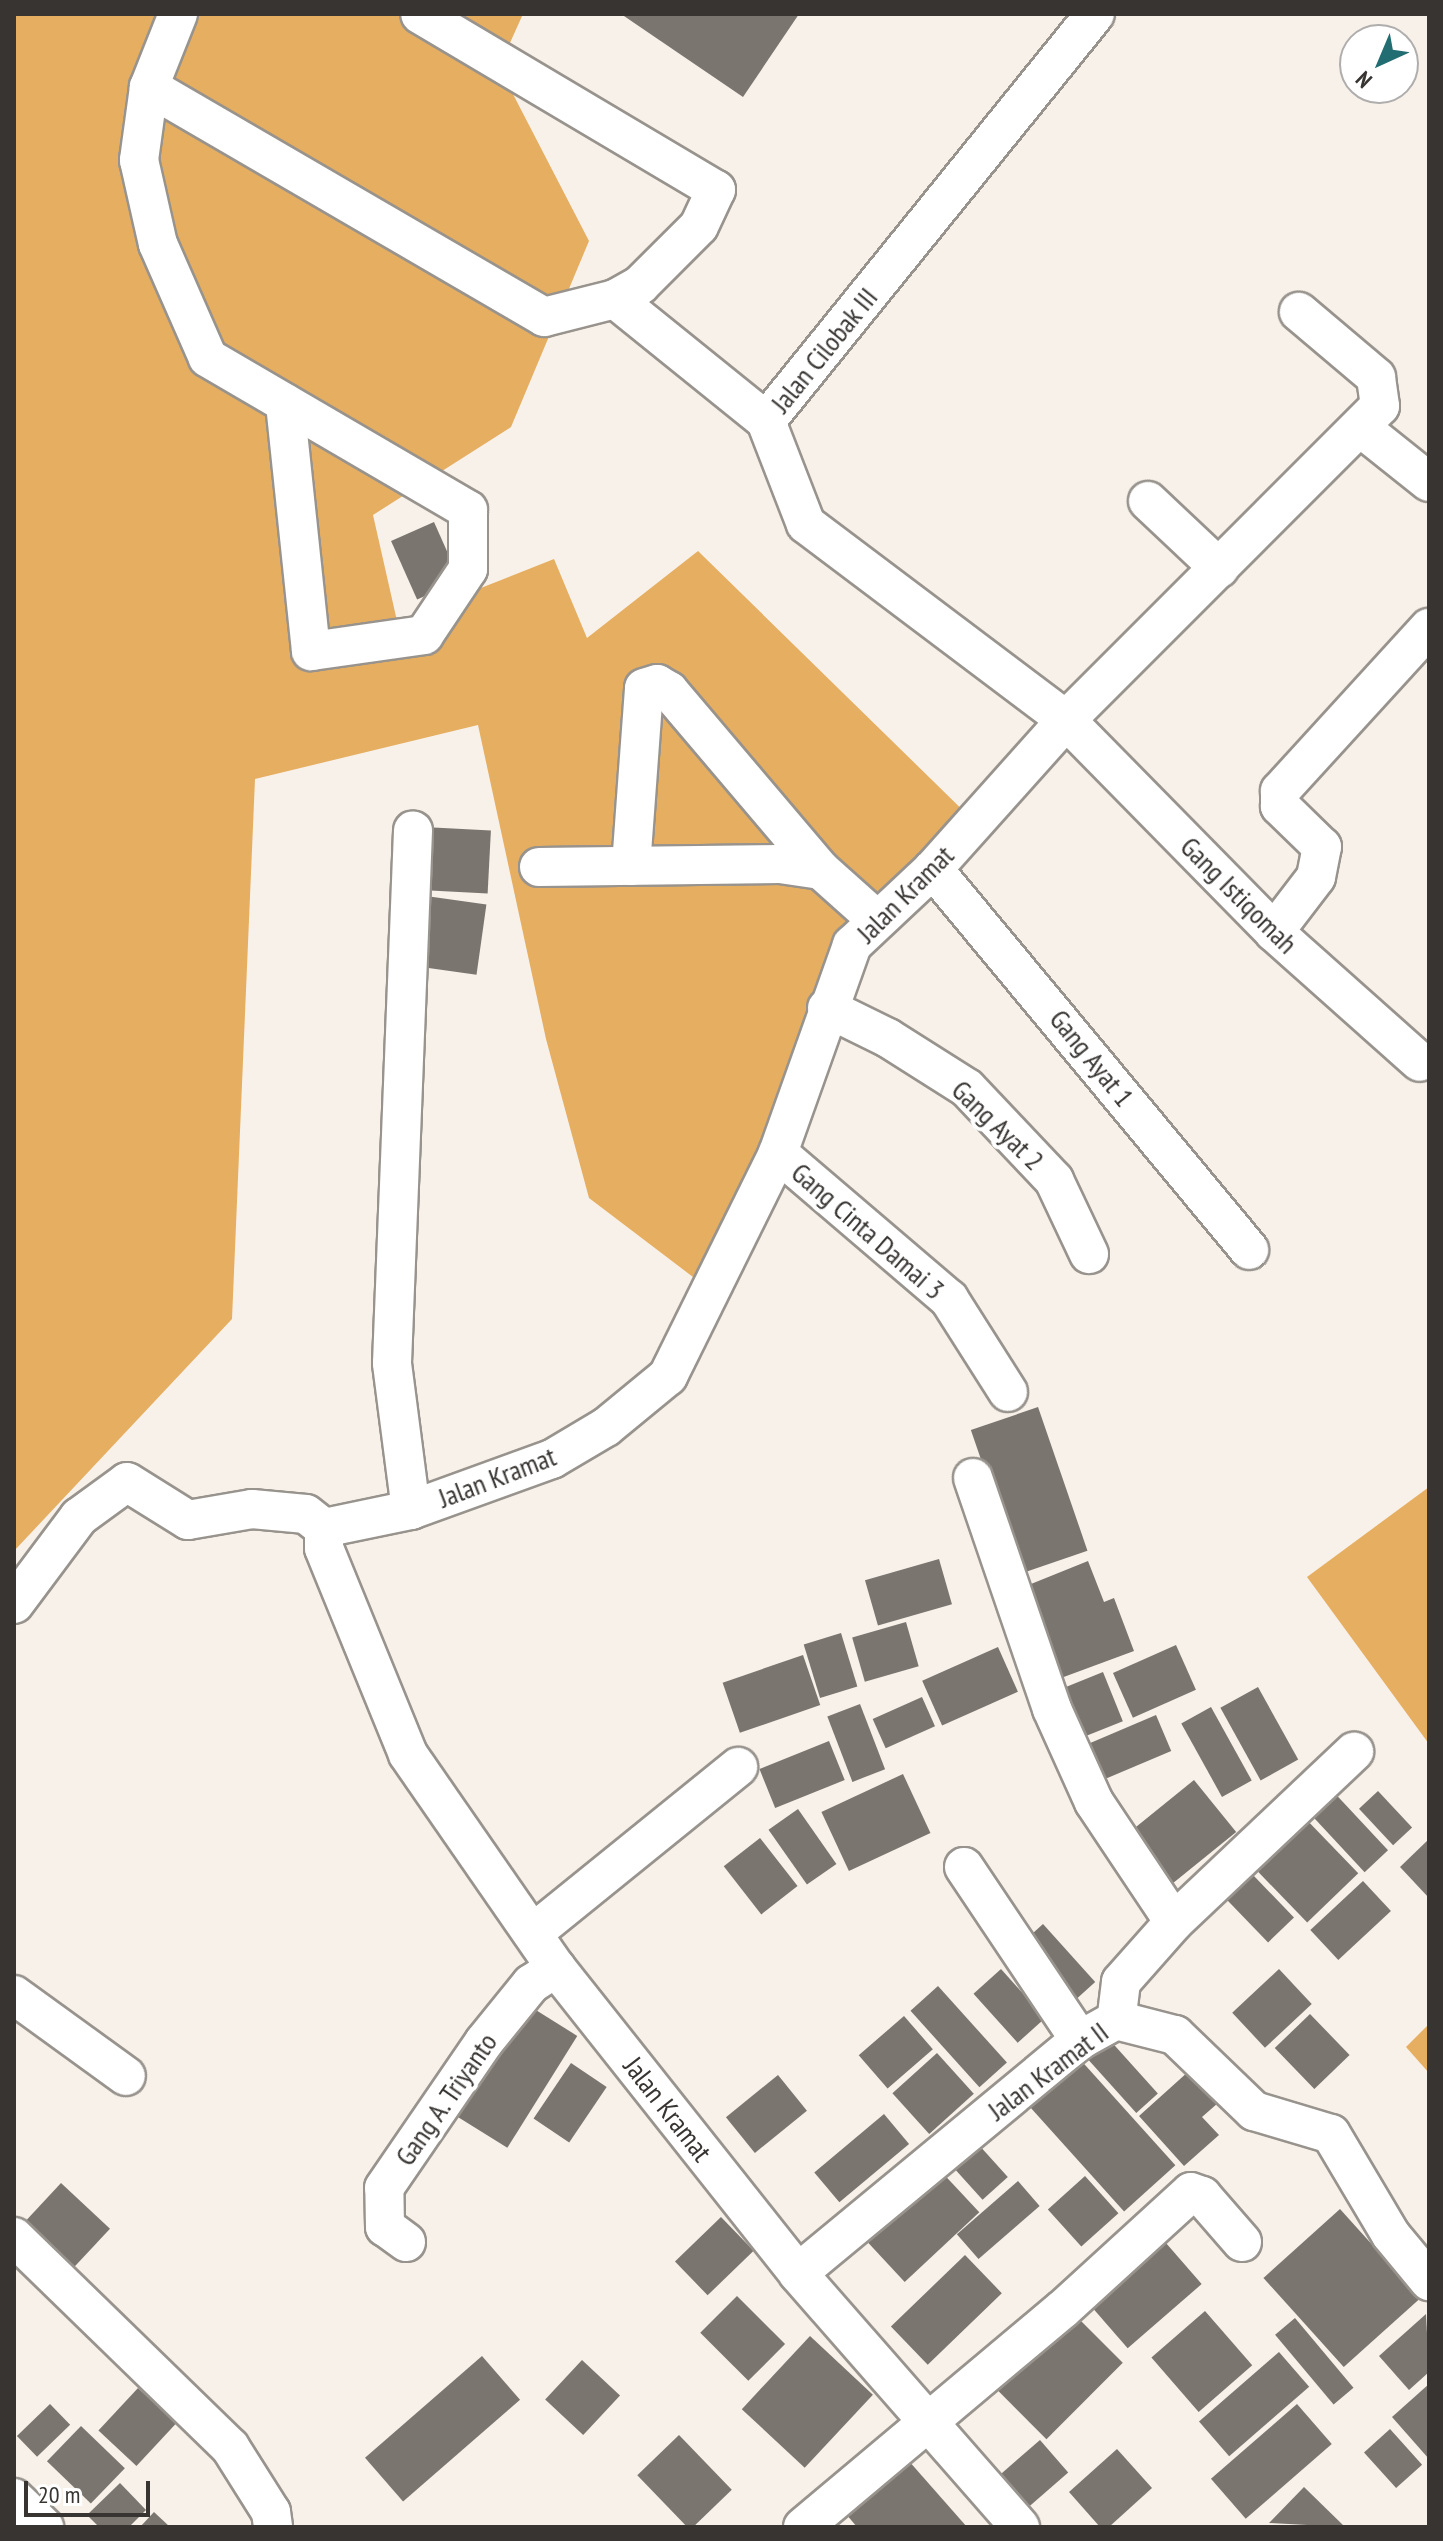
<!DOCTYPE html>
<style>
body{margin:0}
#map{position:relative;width:1443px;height:2541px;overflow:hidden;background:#f7f1ea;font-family:"PT Sans Narrow",sans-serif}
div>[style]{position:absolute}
.forest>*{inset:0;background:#e6ae60}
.building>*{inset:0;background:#7a756f;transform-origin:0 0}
.roads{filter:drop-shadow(2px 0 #98938d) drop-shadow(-2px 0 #98938d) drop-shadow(0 2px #98938d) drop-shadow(0 -2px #98938d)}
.street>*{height:38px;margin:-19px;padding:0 19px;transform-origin:19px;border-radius:19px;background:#fff}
span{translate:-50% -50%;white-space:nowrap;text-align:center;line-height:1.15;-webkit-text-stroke:8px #fff;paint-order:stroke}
.street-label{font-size:28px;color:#373432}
.frame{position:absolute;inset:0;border:16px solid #373432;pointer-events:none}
.north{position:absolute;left:1339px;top:24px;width:80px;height:80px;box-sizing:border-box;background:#fff;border:2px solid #afaead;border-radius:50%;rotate:224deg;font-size:22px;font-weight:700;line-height:32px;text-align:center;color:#373432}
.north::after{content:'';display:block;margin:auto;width:28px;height:36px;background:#216d72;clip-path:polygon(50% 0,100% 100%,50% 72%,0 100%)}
.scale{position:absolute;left:24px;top:2481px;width:126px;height:36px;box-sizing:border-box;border:4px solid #373432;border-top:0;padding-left:10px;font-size:24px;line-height:28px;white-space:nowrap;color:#373432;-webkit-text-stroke:6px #fff;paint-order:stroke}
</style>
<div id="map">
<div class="forest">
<div style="clip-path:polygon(14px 14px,523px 14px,499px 67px,589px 241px,511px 427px,373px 515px,397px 621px,554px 559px,587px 638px,698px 551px,981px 828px,849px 970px,718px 1296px,589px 1198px,546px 1039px,478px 725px,255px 779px,232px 1319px,14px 1551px)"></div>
<div style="clip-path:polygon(1429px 1487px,1429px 1744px,1307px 1577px)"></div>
<div style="clip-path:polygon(1429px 2024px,1429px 2073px,1406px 2047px)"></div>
</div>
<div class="building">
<div style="clip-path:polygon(621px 14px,799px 14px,743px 97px)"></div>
<div style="left:434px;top:522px;width:64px;height:47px;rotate:66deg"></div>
<div style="left:424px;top:827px;width:67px;height:63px;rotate:3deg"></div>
<div style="left:426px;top:896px;width:61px;height:71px;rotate:8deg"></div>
<div style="left:1038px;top:1407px;width:152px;height:71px;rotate:71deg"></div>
<div style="left:939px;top:1559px;width:47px;height:77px;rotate:74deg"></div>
<div style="clip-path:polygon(1088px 1561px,1104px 1602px,1114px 1598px,1134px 1651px,1061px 1678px,1026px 1586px)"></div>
<div style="left:906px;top:1622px;width:46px;height:56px;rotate:74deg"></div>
<div style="left:841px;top:1633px;width:56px;height:39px;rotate:73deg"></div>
<div style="left:1176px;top:1645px;width:49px;height:69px;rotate:66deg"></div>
<div style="left:998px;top:1647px;width:49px;height:83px;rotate:66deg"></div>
<div style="left:803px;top:1655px;width:53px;height:85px;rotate:71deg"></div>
<div style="left:1103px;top:1672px;width:53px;height:50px;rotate:68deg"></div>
<div style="left:1258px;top:1687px;width:83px;height:43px;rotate:61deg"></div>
<div style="left:922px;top:1697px;width:32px;height:54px;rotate:66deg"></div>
<div style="left:860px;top:1704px;width:70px;height:35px;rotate:69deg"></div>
<div style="left:1211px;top:1707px;width:84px;height:34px;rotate:61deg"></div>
<div style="left:1156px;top:1715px;width:39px;height:81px;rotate:67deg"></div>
<div style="left:829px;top:1741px;width:42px;height:75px;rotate:68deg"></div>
<div style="left:903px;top:1774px;width:65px;height:90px;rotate:65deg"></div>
<div style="left:1194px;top:1780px;width:67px;height:89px;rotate:51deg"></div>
<div style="left:1328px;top:1786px;width:88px;height:32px;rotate:47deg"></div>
<div style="left:1378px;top:1791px;width:50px;height:26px;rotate:47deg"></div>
<div style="left:798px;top:1809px;width:67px;height:36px;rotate:55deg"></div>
<div style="left:1302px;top:1815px;width:81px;height:71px;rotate:46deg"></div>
<div style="left:760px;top:1838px;width:61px;height:46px;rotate:52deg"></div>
<div style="clip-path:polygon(1429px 1839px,1429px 1898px,1400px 1867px)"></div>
<div style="left:1253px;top:1875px;width:59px;height:36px;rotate:46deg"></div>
<div style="left:1363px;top:1881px;width:41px;height:72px;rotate:47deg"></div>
<div style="left:1043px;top:1924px;width:78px;height:32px;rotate:48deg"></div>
<div style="left:1001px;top:1969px;width:66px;height:37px;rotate:48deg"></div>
<div style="left:1279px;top:1969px;width:48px;height:64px;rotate:47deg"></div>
<div style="left:938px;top:1986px;width:103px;height:37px;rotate:48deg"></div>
<div style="left:523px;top:2002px;width:64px;height:132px;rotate:32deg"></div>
<div style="left:1310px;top:2014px;width:57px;height:49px;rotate:46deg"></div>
<div style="left:904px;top:2016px;width:44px;height:60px;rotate:49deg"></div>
<div style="left:1107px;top:2037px;width:76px;height:29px;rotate:48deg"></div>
<div style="left:937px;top:2053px;width:55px;height:60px;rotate:48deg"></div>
<div style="left:1077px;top:2056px;width:147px;height:69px;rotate:48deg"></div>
<div style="left:571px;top:2063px;width:43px;height:67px;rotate:34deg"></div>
<div style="clip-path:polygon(1189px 2071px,1218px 2103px,1202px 2117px,1219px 2135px,1184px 2166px,1139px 2116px)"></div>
<div style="left:778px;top:2075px;width:46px;height:67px;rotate:51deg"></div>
<div style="left:884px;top:2114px;width:39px;height:91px;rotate:50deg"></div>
<div style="left:969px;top:2134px;width:58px;height:34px;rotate:48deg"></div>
<div style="left:937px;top:2167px;width:62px;height:102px;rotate:47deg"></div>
<div style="left:1085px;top:2176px;width:50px;height:50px;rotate:48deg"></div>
<div style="left:1018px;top:2181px;width:33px;height:81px;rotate:49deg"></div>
<div style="left:61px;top:2183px;width:67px;height:58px;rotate:43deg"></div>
<div style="left:1340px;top:2209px;width:120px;height:103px;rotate:48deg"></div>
<div style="left:721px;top:2217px;width:47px;height:64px;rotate:46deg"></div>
<div style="left:1159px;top:2235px;width:65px;height:98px;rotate:49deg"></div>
<div style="left:965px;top:2255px;width:53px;height:103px;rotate:46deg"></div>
<div style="left:737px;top:2296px;width:68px;height:52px;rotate:45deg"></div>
<div style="left:1205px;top:2311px;width:72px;height:71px;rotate:49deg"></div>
<div style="left:1074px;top:2314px;width:69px;height:108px;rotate:45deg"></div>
<div style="clip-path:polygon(1426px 2314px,1429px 2372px,1409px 2390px,1379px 2356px)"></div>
<div style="left:1295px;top:2318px;width:91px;height:26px;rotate:50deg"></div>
<div style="left:810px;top:2336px;width:86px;height:100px;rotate:43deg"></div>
<div style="left:1279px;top:2352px;width:46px;height:106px;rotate:49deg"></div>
<div style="left:482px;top:2356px;width:58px;height:155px;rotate:49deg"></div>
<div style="left:582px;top:2360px;width:52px;height:54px;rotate:43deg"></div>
<div style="clip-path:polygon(1429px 2384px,1429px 2459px,1392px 2417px)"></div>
<div style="left:138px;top:2388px;width:52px;height:58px;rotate:43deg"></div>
<div style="left:50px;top:2404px;width:29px;height:46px;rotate:46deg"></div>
<div style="left:1297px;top:2404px;width:53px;height:114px;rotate:49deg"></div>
<div style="left:81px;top:2426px;width:61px;height:49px;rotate:44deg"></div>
<div style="left:1390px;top:2429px;width:48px;height:35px;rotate:48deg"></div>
<div style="left:679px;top:2435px;width:76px;height:58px;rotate:46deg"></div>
<div style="left:1040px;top:2440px;width:43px;height:62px;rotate:49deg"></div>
<div style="clip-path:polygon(1117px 2449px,1152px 2488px,1109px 2527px,1100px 2527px,1069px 2492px)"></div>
<div style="clip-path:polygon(908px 2460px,967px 2527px,857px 2527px,846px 2514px)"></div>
<div style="clip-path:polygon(120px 2483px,146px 2510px,129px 2527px,99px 2527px,87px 2515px)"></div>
<div style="clip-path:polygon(1304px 2487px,1345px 2527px,1269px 2523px)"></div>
<div style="clip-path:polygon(154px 2512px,170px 2527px,140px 2527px)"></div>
</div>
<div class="roads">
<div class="street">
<div style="left:178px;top:14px;width:79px;rotate:111.7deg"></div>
<div style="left:149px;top:87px;width:74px;rotate:97.8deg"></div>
<div style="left:139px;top:160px;width:86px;rotate:77.3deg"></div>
<div style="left:158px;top:244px;width:124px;rotate:66.3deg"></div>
<div style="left:208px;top:358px;width:301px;rotate:30.3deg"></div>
<div style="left:468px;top:510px;width:59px;rotate:90deg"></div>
<div style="left:468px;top:569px;width:79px;rotate:123.7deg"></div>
<div style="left:424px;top:635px;width:114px;rotate:171.9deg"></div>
<div style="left:311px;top:651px;width:249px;rotate:-96deg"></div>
<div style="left:149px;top:87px;width:457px;rotate:30.2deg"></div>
<div style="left:544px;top:317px;width:73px;rotate:-14.2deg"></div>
<div style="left:615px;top:299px;width:29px;rotate:-29deg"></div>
<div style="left:640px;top:285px;width:83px;rotate:-45deg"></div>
<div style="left:699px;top:226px;width:40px;rotate:-65deg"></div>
<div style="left:716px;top:190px;width:344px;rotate:-149.3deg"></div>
<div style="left:615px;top:299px;width:194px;rotate:38.9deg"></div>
<div style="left:766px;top:421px;width:110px;rotate:68.8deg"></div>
<div style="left:806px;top:524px;width:326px;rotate:37deg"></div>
<div style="left:1066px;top:720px;width:297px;rotate:45.5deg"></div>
<div style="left:1274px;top:932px;width:195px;rotate:41.7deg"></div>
<div style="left:766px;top:421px;width:523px;rotate:-51.05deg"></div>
<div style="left:1360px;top:427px;width:88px;rotate:38.6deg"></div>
<div style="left:1148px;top:501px;width:98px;rotate:43.3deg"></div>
<div style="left:631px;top:866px;width:178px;rotate:-85.8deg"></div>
<div style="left:644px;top:688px;width:14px;rotate:-17deg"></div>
<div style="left:657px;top:684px;width:14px;rotate:30deg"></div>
<div style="left:669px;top:691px;width:235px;rotate:49.7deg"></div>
<div style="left:539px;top:867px;width:241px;rotate:-0.7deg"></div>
<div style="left:780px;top:864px;width:41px;rotate:8.3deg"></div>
<div style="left:821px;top:870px;width:75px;rotate:41.8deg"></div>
<div style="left:933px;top:869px;width:495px;rotate:50.3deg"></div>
<div style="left:1274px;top:932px;width:69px;rotate:-52.6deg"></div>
<div style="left:1316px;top:877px;width:31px;rotate:-79deg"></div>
<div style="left:1322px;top:847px;width:59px;rotate:-135.7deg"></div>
<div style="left:1280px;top:806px;width:15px;rotate:-90deg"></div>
<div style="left:1280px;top:791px;width:221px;rotate:-47.6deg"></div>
<div style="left:827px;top:1008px;width:68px;rotate:26.2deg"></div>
<div style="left:888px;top:1038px;width:93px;rotate:32.3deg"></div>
<div style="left:967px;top:1088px;width:127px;rotate:46.6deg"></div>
<div style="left:1054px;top:1180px;width:82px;rotate:64.7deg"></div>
<div style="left:778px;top:1153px;width:225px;rotate:40.5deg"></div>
<div style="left:949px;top:1299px;width:110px;rotate:57.6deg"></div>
<div style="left:973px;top:1478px;width:244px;rotate:71.1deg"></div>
<div style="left:1052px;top:1709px;width:102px;rotate:65.7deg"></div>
<div style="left:1094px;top:1802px;width:144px;rotate:56.3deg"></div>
<div style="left:1174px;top:1922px;width:80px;rotate:131.5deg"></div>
<div style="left:1121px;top:1982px;width:38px;rotate:97deg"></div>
<div style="left:411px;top:1510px;width:148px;rotate:-97.4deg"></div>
<div style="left:392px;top:1363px;width:533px;rotate:-87.74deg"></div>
<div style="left:14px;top:1604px;width:109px;rotate:-53.2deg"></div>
<div style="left:79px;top:1517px;width:59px;rotate:-36.1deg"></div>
<div style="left:127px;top:1482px;width:72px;rotate:31.9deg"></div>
<div style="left:188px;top:1520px;width:65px;rotate:-9.8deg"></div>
<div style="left:252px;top:1509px;width:54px;rotate:5.3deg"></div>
<div style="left:306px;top:1514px;width:23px;rotate:38deg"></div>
<div style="left:964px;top:1867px;width:208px;rotate:56.2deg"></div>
<div style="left:1174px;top:1922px;width:248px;rotate:-43.4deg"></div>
<div style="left:533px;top:1933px;width:264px;rotate:-39deg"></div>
<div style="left:14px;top:1995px;width:138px;rotate:35.9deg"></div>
<div style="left:14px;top:2237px;width:301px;rotate:44.2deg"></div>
<div style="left:230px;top:2447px;width:77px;rotate:57.8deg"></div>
<div style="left:271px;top:2512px;width:15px;rotate:82deg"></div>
<div style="left:406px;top:2242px;width:26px;rotate:-144deg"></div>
<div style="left:385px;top:2227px;width:39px;rotate:-91deg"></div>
<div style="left:384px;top:2188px;width:177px;rotate:-55.6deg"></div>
<div style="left:484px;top:2042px;width:75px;rotate:-51deg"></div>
<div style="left:531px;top:1984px;width:30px;rotate:-33deg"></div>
<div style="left:798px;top:2273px;width:366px;rotate:-39.6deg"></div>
<div style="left:1080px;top:2040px;width:41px;rotate:-29.1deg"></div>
<div style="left:1116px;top:2020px;width:61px;rotate:14.3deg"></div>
<div style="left:1175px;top:2035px;width:110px;rotate:43.9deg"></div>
<div style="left:1254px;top:2111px;width:80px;rotate:16.6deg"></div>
<div style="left:1331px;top:2134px;width:117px;rotate:59.3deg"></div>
<div style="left:1391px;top:2235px;width:60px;rotate:50.4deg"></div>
<div style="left:14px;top:2498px;width:42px;rotate:44deg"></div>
<div style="left:803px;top:2527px;width:339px;rotate:-40deg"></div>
<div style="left:1063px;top:2309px;width:173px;rotate:-42.4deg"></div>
<div style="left:1191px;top:2192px;width:12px;rotate:20deg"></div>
<div style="left:1202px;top:2196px;width:61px;rotate:49deg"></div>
<div style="left:1020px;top:2527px;width:337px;rotate:-131.2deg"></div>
<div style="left:798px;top:2273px;width:389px;rotate:-128.4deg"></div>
<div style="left:556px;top:1968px;width:260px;rotate:-124.7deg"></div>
<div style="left:408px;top:1754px;width:222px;rotate:-112.2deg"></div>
<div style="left:324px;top:1548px;width:20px;rotate:-90deg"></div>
<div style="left:324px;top:1528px;width:89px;rotate:-11.7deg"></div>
<div style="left:411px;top:1510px;width:150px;rotate:-19.9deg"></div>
<div style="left:552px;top:1459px;width:63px;rotate:-30.7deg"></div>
<div style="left:606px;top:1427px;width:80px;rotate:-39.4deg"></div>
<div style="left:668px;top:1376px;width:249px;rotate:-63.7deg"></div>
<div style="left:778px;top:1153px;width:221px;rotate:-70.4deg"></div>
<div style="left:852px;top:945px;width:111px;rotate:-43.2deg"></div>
<div style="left:933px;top:869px;width:200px;rotate:-48.2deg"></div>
<div style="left:1066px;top:720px;width:444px;rotate:-45deg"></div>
<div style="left:1380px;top:406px;width:29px;rotate:-98deg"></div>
<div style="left:1376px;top:377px;width:101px;rotate:-139.8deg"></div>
</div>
</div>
<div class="street-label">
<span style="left:824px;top:350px;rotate:-51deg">Jalan Cilobak III</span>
<span style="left:905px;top:894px;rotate:-45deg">Jalan Kramat</span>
<span style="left:1239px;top:895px;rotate:45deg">Gang Istiqomah</span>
<span style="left:1092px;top:1058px;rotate:51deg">Gang Ayat 1</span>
<span style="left:998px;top:1125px;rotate:44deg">Gang Ayat 2</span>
<span style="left:868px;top:1231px;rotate:41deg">Gang Cinta Damai 3</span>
<span style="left:497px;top:1477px;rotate:-21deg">Jalan Kramat</span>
<span style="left:1048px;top:2071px;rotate:-37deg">Jalan Kramat II</span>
<span style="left:446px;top:2099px;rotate:-55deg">Gang A. Triyanto</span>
<span style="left:668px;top:2109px;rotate:52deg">Jalan Kramat</span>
</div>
<div class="frame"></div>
<div class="north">N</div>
<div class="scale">20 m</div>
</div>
